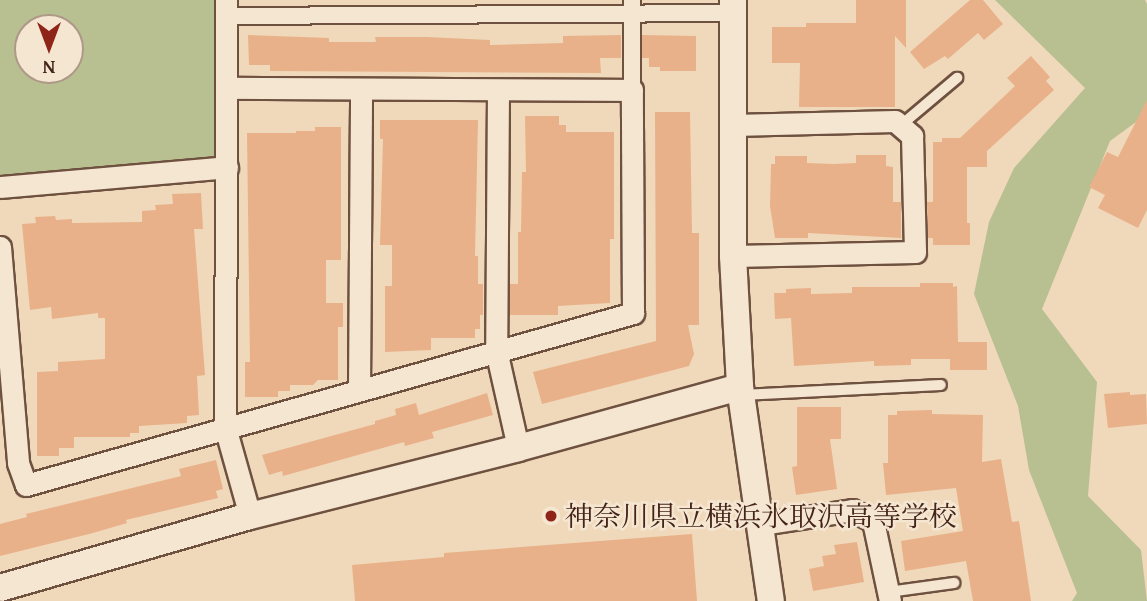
<!DOCTYPE html>
<meta charset="utf-8">
<style>
body{margin:0}
#map{position:relative;width:1147px;height:601px;overflow:hidden;background:#f0d9ba;font-family:"Gentium Book Plus","Noto Serif JP",serif}
div>[style]{position:absolute}
.green>*{inset:0;background:#b8bf91}
.building>*{inset:0;background:#e8b18a}
.roads{filter:drop-shadow(2px 0 #6f5140) drop-shadow(-2px 0 #6f5140) drop-shadow(0 2px #6f5140) drop-shadow(0 -2px #6f5140)}
.service>*{height:10px;margin:-5px;padding:0 5px;transform-origin:5px;border-radius:5px;background:#f5e6d2}
.pedestrian>*{height:16px;margin:-8px;padding:0 8px;transform-origin:8px;border-radius:8px;background:#f5e6d2}
.minor>*{height:21px;margin:-10.5px;padding:0 10.5px;transform-origin:10.5px;border-radius:10.5px;background:#f5e6d2}
.tertiary>*{height:26px;margin:-13px;padding:0 13px;transform-origin:13px;border-radius:13px;background:#f5e6d2}
.dots>*{width:19px;height:19px;translate:-50% -50%;box-sizing:border-box;border:4px solid #f5e6d2;border-radius:50%}
span{translate:-50% -50%;white-space:nowrap;text-align:center;line-height:1.15;-webkit-text-stroke:5px #f5e6d2;paint-order:stroke}
.poi-label{font-size:28px;color:#442418}
.left{translate:0 -50%;text-align:left}
.north{position:absolute;left:14px;top:14px;width:70px;height:70px;box-sizing:border-box;background:#f5e6d2;border:2px solid #ae9888;border-radius:50%;rotate:180deg;font-size:19px;font-weight:700;line-height:28px;text-align:center;color:#442418}
.north::after{content:'';display:block;margin:auto;width:24px;height:32px;background:#8f2418;clip-path:polygon(50% 0,100% 100%,50% 72%,0 100%)}
</style>
<div id="map">
<div class="green">
<div style="clip-path:polygon(evenodd,0 0,217px 0,219px 156px,0 176px,0 0,28px 28px,70px 28px,70px 70px,28px 70px,28px 28px)"></div>
<div style="clip-path:polygon(995px 0,1145px 0,1147px 4px,1147px 114px,1110px 141px,1042px 309px,1097px 382px,1088px 496px,1141px 550px,1147px 601px,1072px 601px,1077px 593px,1029px 470px,1018px 406px,974px 294px,989px 222px,1014px 168px,1085px 88px)"></div>
</div>
<div class="building">
<div style="clip-path:polygon(856px 0,906px 0,906px 48px,895px 36px,895px 107px,799px 107px,800px 63px,772px 63px,772px 27px,806px 27px,806px 23px,856px 23px)"></div>
<div style="clip-path:polygon(970px 0,983px 0,1003px 24px,984px 40px,978px 33px,948px 59px,945px 56px,924px 69px,910px 52px)"></div>
<div style="clip-path:polygon(248px 35px,329px 38px,329px 42px,376px 42px,375px 37px,427px 37px,490px 40px,490px 45px,563px 43px,563px 36px,621px 35px,621px 58px,600px 58px,601px 73px,270px 71px,270px 65px,249px 65px)"></div>
<div style="clip-path:polygon(642px 35px,696px 36px,696px 71px,660px 71px,660px 67px,649px 67px,649px 58px,642px 58px)"></div>
<div style="clip-path:polygon(1031px 56px,1050px 77px,1046px 81px,1054px 90px,987px 151px,987px 167px,967px 167px,967px 223px,970px 223px,970px 245px,933px 245px,933px 238px,928px 238px,927px 202px,933px 202px,933px 142px,942px 142px,942px 138px,960px 138px,1015px 86px,1007px 78px)"></div>
<div style="clip-path:polygon(1147px 100px,1147px 210px,1138px 228px,1098px 208px,1105px 195px,1089px 187px,1107px 152px,1118px 157px)"></div>
<div style="clip-path:polygon(655px 112px,690px 112px,692px 233px,699px 233px,699px 325px,688px 325px,694px 354px,689px 366px,542px 404px,533px 372px,656px 341px)"></div>
<div style="clip-path:polygon(525px 116px,559px 116px,559px 125px,566px 125px,566px 132px,614px 132px,614px 239px,610px 239px,610px 303px,558px 306px,558px 315px,509px 315px,510px 284px,518px 284px,518px 232px,521px 232px,522px 172px,526px 172px)"></div>
<div style="clip-path:polygon(380px 120px,478px 120px,475px 256px,478px 256px,478px 284px,483px 284px,483px 315px,480px 315px,480px 329px,475px 329px,475px 338px,431px 338px,431px 350px,385px 352px,385px 286px,392px 286px,392px 245px,380px 245px,383px 139px,380px 139px)"></div>
<div style="clip-path:polygon(315px 127px,341px 127px,341px 260px,326px 260px,326px 303px,343px 303px,343px 327px,338px 327px,338px 380px,318px 380px,313px 385px,290px 385px,290px 391px,278px 391px,278px 397px,245px 397px,245px 362px,250px 362px,247px 133px,296px 133px,296px 131px,315px 131px)"></div>
<div style="clip-path:polygon(856px 155px,886px 155px,886px 166px,893px 167px,893px 202px,901px 202px,901px 238px,808px 233px,808px 238px,775px 238px,770px 206px,771px 164px,775px 164px,775px 156px,807px 156px,807px 163px,834px 164px,856px 163px)"></div>
<div style="clip-path:polygon(201px 193px,203px 229px,194px 229px,205px 375px,197px 376px,199px 415px,187px 416px,187px 423px,139px 426px,139px 433px,130px 433px,130px 437px,74px 437px,74px 448px,59px 448px,59px 456px,37px 456px,37px 372px,58px 371px,58px 362px,105px 359px,105px 318px,98px 318px,98px 313px,52px 319px,51px 307px,30px 310px,22px 224px,36px 223px,35px 217px,55px 216px,56px 220px,72px 219px,72px 223px,142px 222px,142px 211px,156px 210px,155px 205px,173px 204px,172px 194px)"></div>
<div style="clip-path:polygon(920px 283px,953px 283px,953px 287px,957px 286px,958px 342px,987px 342px,987px 370px,950px 370px,950px 359px,911px 359px,911px 365px,874px 366px,874px 361px,794px 366px,791px 318px,775px 319px,774px 293px,786px 293px,786px 289px,811px 288px,811px 294px,852px 293px,852px 287px,920px 287px)"></div>
<div style="clip-path:polygon(1130px 392px,1130px 395px,1146px 394px,1147px 424px,1108px 428px,1104px 394px)"></div>
<div style="clip-path:polygon(487px 393px,493px 415px,432px 432px,434px 438px,405px 446px,404px 442px,283px 476px,282px 471px,269px 475px,262px 455px,375px 424px,375px 421px,396px 415px,395px 409px,416px 403px,419px 415px)"></div>
<div style="clip-path:polygon(797px 407px,841px 407px,841px 439px,830px 439px,837px 489px,796px 495px,792px 467px,797px 466px)"></div>
<div style="clip-path:polygon(932px 410px,932px 414px,983px 415px,982px 462px,1001px 459px,1012px 522px,1019px 521px,1031px 601px,973px 601px,966px 561px,905px 571px,901px 541px,963px 531px,956px 488px,886px 495px,883px 463px,888px 463px,888px 415px,897px 415px,897px 411px)"></div>
<div style="clip-path:polygon(216px 460px,223px 489px,216px 491px,218px 498px,126px 520px,127px 523px,93px 533px,0 556px,0 524px,27px 517px,26px 514px,181px 476px,179px 469px)"></div>
<div style="clip-path:polygon(692px 534px,697px 601px,355px 601px,352px 565px,444px 557px,444px 553px)"></div>
<div style="clip-path:polygon(857px 542px,864px 582px,813px 591px,809px 569px,824px 566px,822px 556px,836px 554px,834px 545px)"></div>
</div>
<div class="roads">
<div class="service">
<div style="left:900px;top:126px;width:75px;rotate:-40.1deg"></div>
<div style="left:742px;top:395px;width:199px;rotate:-2.9deg"></div>
<div style="left:888px;top:592px;width:67px;rotate:-7.8deg"></div>
</div>
<div class="pedestrian">
<div style="left:632px;top:0;width:90px;rotate:90deg"></div>
<div style="left:226px;top:16px;width:507px;rotate:-0.34deg"></div>
</div>
<div class="minor">
<div style="left:226px;top:0;width:427px;rotate:90.1deg"></div>
<div style="left:225px;top:427px;width:92px;rotate:74.3deg"></div>
<div style="left:498px;top:91px;width:259px;rotate:90.4deg"></div>
<div style="left:496px;top:350px;width:100px;rotate:77.3deg"></div>
<div style="left:733px;top:125px;width:162px;rotate:-1.4deg"></div>
<div style="left:895px;top:121px;width:23px;rotate:41deg"></div>
<div style="left:912px;top:136px;width:116px;rotate:88.5deg"></div>
<div style="left:915px;top:252px;width:182px;rotate:178.7deg"></div>
<div style="left:0;top:187px;width:228px;rotate:-5deg"></div>
<div style="left:0;top:247px;width:217px;rotate:85.2deg"></div>
<div style="left:18px;top:463px;width:23px;rotate:70deg"></div>
<div style="left:26px;top:485px;width:631px;rotate:-15.82deg"></div>
<div style="left:633px;top:313px;width:223px;rotate:-90.3deg"></div>
<div style="left:632px;top:90px;width:404px;rotate:-179.7deg"></div>
<div style="left:359px;top:389px;width:299px;rotate:-89.6deg"></div>
<div style="left:761px;top:524px;width:92px;rotate:-8.7deg"></div>
<div style="left:852px;top:510px;width:24px;rotate:28deg"></div>
<div style="left:873px;top:521px;width:82px;rotate:78deg"></div>
</div>
<div class="tertiary">
<div style="left:733px;top:0;width:256px;rotate:90deg"></div>
<div style="left:733px;top:256px;width:131px;rotate:86.9deg"></div>
<div style="left:740px;top:387px;width:216px;rotate:81.8deg"></div>
<div style="left:0;top:588px;width:260px;rotate:-16.1deg"></div>
<div style="left:250px;top:516px;width:276px;rotate:-14.2deg"></div>
<div style="left:518px;top:448px;width:230px;rotate:-15.4deg"></div>
</div>
</div>
<div class="dots">
<div style="left:551px;top:516px;background:#8f2418"></div>
</div>
<div class="poi-label">
<span class="left" style="left:565px;top:516px">神奈川県立横浜氷取沢高等学校</span>
</div>
<div class="north">N</div>
</div>
